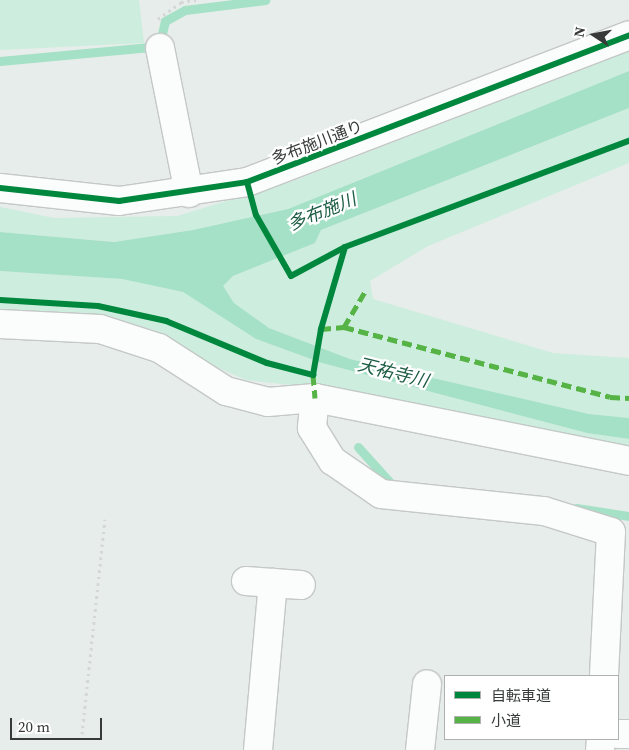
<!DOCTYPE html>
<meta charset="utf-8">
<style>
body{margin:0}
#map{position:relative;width:629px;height:750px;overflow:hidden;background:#e7edea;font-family:"Source Serif 4","Noto Sans JP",serif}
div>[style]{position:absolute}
.green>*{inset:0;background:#cdedde}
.water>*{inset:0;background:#a5e1c7}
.stream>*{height:9px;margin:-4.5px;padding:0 4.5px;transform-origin:4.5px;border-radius:4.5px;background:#a5e1c7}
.path>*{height:3px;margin-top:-1.5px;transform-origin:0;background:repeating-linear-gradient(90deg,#d5d6d6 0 2.5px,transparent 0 6.5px)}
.roads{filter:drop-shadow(1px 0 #c4c8c6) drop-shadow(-1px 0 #c4c8c6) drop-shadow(0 1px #c4c8c6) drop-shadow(0 -1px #c4c8c6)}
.minor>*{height:28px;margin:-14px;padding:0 14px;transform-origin:14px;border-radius:14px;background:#fbfcfc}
.quiet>*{height:5px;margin-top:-2.5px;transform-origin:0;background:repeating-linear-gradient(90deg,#56b346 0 10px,transparent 0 15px)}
.cycleway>*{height:6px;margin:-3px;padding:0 3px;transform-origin:3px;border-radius:3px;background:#00873e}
span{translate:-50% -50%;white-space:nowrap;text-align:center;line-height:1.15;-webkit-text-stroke:4.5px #fff;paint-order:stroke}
.street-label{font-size:16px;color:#373a39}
.water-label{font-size:18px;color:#1c5c44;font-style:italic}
.legend{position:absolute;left:444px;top:675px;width:175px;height:65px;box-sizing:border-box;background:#fff;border:1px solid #afb0b0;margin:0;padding:6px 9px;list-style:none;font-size:15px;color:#373a39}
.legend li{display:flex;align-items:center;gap:10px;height:25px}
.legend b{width:25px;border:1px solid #afb0b0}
.north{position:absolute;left:569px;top:10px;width:50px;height:50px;-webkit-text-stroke:4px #fff;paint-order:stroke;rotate:281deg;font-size:14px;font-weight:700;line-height:20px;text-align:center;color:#373a39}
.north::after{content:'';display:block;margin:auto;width:18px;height:22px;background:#373a39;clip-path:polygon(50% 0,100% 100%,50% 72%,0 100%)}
.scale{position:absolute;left:10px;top:718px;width:92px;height:22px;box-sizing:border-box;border:2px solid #373a39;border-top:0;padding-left:6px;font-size:15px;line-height:18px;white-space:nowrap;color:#373a39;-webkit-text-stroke:4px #fff;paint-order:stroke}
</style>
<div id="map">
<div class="green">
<div style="clip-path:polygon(0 0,139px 0,144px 43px,0 50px)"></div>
<div style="clip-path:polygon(629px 51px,629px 71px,288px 209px,193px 230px,114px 242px,0 232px,0 207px,54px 218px,177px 216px,296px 180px)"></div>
<div style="clip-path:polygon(629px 108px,629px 163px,428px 246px,370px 281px,373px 299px,553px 353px,629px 358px,629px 418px,589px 414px,350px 359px,269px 328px,234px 303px,222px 286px,233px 276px,315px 243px,321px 230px)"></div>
<div style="clip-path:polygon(0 271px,122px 279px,183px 292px,256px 339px,322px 363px,587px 433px,629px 439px,629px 455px,336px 390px,246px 380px,101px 317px,0 315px)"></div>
</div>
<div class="water">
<div style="clip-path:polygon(629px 71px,629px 108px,321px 230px,315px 243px,233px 276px,223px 286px,234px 303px,269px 328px,350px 359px,589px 414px,629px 418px,629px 439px,587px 433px,322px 363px,256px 339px,183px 292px,122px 279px,0 271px,0 232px,114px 242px,193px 230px,288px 209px)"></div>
</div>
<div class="stream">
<div style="left:0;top:61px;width:151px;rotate:-5.3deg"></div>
<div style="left:150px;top:47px;width:14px;rotate:-39deg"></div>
<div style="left:161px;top:38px;width:17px;rotate:-77deg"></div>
<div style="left:165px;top:21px;width:23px;rotate:-29deg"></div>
<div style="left:185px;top:10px;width:81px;rotate:-7.1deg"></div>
<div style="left:358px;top:447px;width:54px;rotate:48deg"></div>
<div style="left:576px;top:508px;width:54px;rotate:8.6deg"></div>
</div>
<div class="path">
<div style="left:158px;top:19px;width:29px;rotate:-36deg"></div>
<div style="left:181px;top:2px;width:15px;rotate:-8deg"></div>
<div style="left:291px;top:276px;width:61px;rotate:-28.2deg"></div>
<div style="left:194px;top:333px;width:79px;rotate:22.3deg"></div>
<div style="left:267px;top:363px;width:25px;rotate:14deg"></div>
<div style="left:314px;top:369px;width:41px;rotate:-80.1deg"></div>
<div style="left:321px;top:329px;width:85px;rotate:-73.7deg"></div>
<div style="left:345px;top:247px;width:303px;rotate:-20.5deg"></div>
<div style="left:82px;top:734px;width:216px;rotate:-83.9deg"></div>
</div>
<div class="roads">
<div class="minor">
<div style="left:160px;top:48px;width:148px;rotate:78.7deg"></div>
<div style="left:0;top:188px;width:120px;rotate:6.2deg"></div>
<div style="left:119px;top:201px;width:129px;rotate:-8.4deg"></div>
<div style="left:247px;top:182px;width:409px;rotate:-21deg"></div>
<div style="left:0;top:324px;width:100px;rotate:2.9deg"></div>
<div style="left:100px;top:329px;width:62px;rotate:17.9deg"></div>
<div style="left:159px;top:348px;width:80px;rotate:32.7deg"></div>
<div style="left:226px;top:391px;width:43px;rotate:14.7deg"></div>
<div style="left:268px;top:402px;width:47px;rotate:-4.9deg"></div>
<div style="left:315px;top:398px;width:320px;rotate:11.3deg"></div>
<div style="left:315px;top:398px;width:30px;rotate:96deg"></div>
<div style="left:312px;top:428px;width:39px;rotate:58deg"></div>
<div style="left:333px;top:461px;width:58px;rotate:34.5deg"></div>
<div style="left:381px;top:494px;width:164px;rotate:6deg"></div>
<div style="left:544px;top:511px;width:70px;rotate:17.4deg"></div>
<div style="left:611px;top:532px;width:144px;rotate:92.8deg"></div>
<div style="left:246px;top:581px;width:55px;rotate:4.2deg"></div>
<div style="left:618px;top:734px;width:11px"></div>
<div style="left:258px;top:750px;width:168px;rotate:-84.9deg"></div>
<div style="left:420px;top:750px;width:66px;rotate:-83.9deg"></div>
<div style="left:600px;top:750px;width:11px;rotate:-85deg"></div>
</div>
</div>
<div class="quiet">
<div style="left:344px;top:327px;width:275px;rotate:14.7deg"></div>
<div style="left:610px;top:397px;width:19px;rotate:3deg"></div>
<div style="left:321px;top:329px;width:23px;rotate:-5deg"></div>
<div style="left:344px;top:327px;width:43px;rotate:-59.3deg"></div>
<div style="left:313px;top:375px;width:23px;rotate:85deg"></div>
</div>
<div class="cycleway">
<div style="left:247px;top:182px;width:34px;rotate:75deg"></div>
<div style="left:256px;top:215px;width:70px;rotate:60.2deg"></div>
<div style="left:291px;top:276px;width:61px;rotate:-28.2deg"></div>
<div style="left:0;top:188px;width:120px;rotate:6.2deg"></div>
<div style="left:119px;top:201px;width:129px;rotate:-8.4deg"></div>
<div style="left:247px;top:182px;width:409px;rotate:-21deg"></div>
<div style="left:0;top:300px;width:98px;rotate:3.5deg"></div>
<div style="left:98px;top:306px;width:70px;rotate:12.4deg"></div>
<div style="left:166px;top:321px;width:109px;rotate:22.6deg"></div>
<div style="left:267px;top:363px;width:48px;rotate:14.6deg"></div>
<div style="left:313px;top:375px;width:47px;rotate:-80.1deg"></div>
<div style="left:321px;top:329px;width:85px;rotate:-73.7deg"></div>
<div style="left:345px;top:247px;width:303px;rotate:-20.5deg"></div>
</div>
<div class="street-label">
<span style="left:317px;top:142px;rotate:-21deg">多布施川通り</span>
</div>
<div class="water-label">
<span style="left:322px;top:212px;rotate:-22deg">多布施川</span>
<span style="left:393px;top:373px;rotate:14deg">天祐寺川</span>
</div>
<ul class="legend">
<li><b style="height:6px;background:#00873e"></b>自転車道</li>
<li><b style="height:6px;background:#56b346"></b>小道</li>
</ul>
<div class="north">N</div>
<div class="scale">20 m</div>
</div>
